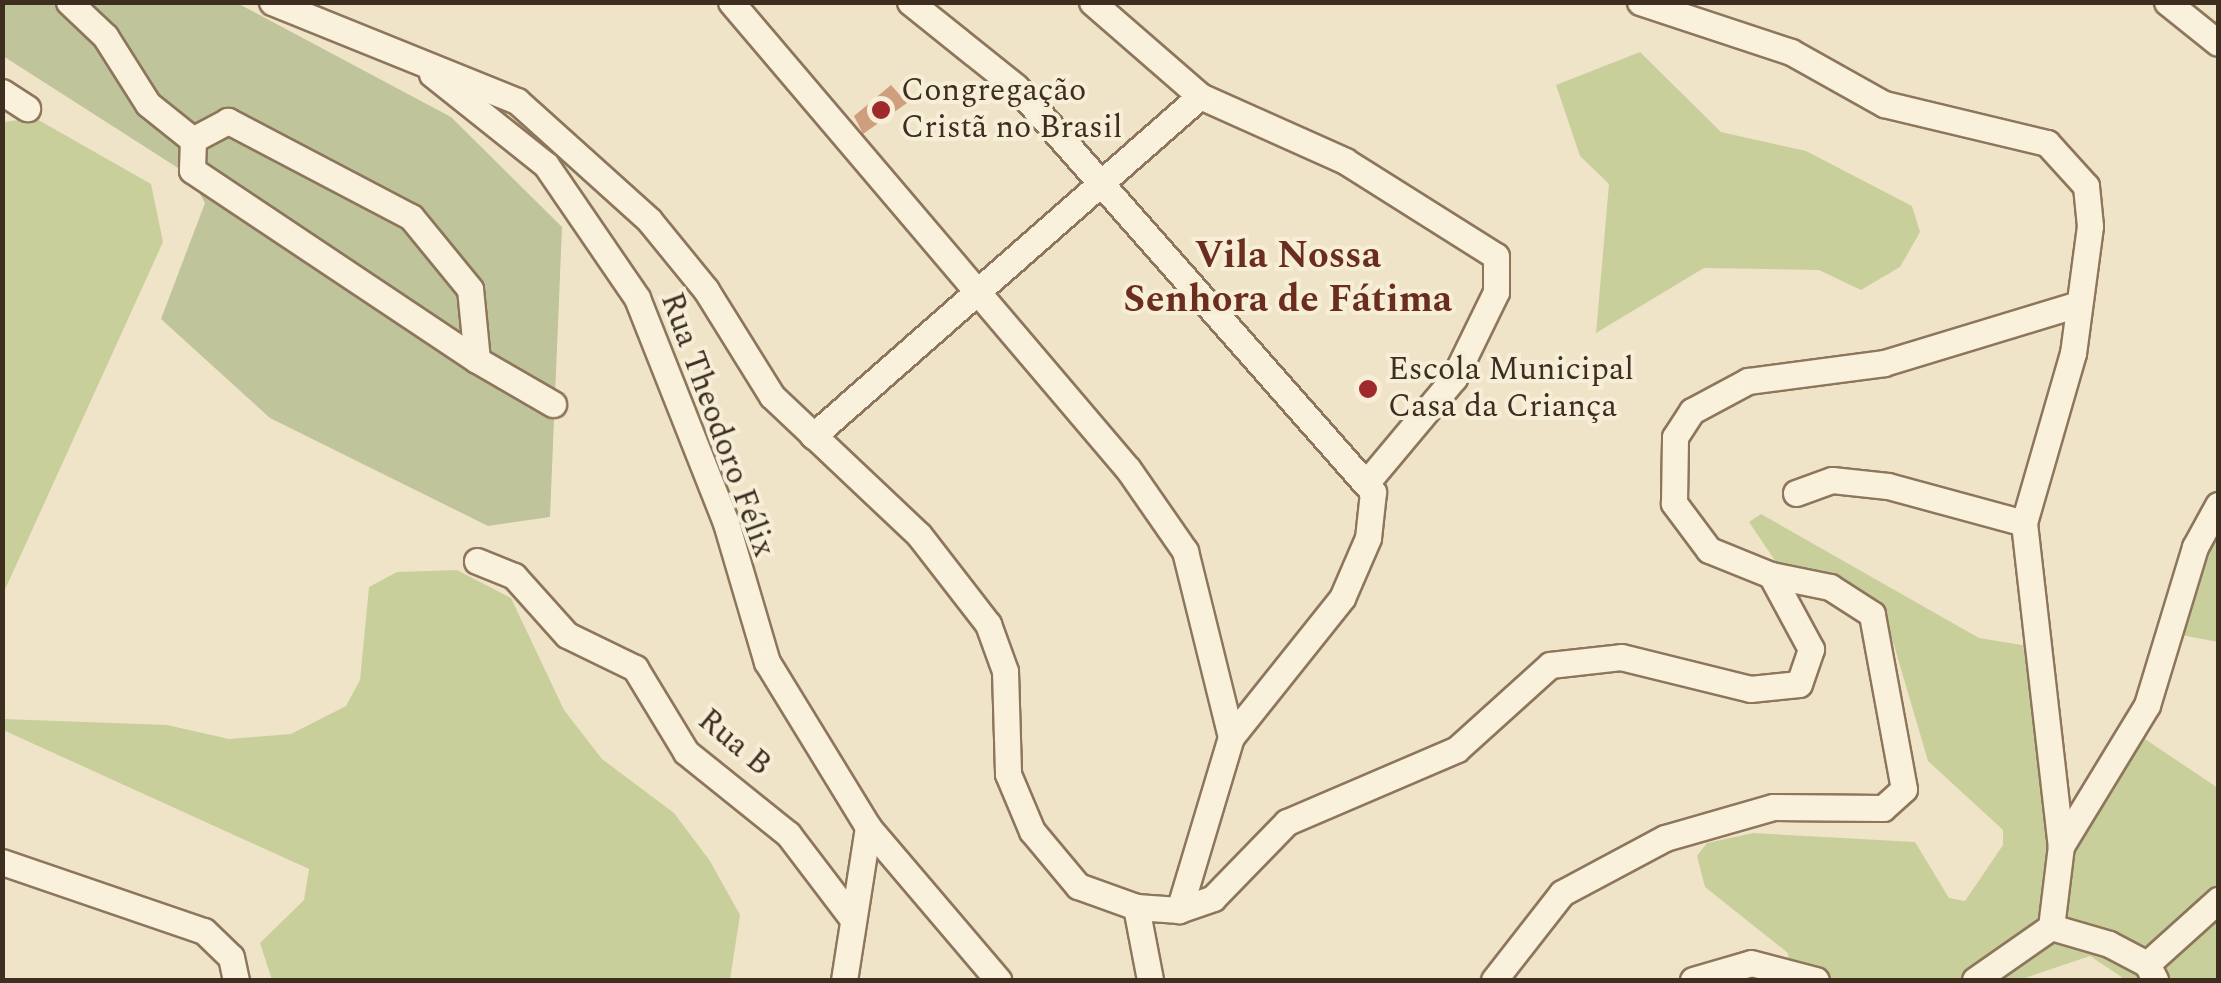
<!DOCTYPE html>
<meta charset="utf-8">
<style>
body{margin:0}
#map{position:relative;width:2221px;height:983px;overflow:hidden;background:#f0e4c8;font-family:Spectral,serif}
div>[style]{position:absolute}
.green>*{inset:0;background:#c9cf9b}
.cemetery>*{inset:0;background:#bfc49a}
.building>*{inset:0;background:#cf9f7d}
.roads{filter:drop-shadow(2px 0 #8d765c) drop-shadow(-2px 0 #8d765c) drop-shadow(0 2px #8d765c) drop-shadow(0 -2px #8d765c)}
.minor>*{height:25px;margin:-12.5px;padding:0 12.5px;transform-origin:12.5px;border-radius:12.5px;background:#faf1dc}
.dots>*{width:28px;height:28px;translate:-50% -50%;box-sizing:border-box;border:5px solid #f7eed8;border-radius:50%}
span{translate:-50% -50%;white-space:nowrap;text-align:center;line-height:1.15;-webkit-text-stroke:8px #f7eed8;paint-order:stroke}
.poi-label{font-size:32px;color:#3d2e20}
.left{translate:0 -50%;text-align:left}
.street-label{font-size:32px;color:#3d2e20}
.quarter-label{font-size:38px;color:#6b2e1e;font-weight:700}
.frame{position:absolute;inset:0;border:5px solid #3d2e20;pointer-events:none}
</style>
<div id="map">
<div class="green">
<div style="clip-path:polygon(1640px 52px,1721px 132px,1806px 151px,1912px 206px,1920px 232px,1900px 267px,1861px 290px,1819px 270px,1704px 268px,1596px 333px,1609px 184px,1580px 156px,1556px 85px)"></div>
<div style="clip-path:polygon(35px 118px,151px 184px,163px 242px,3px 594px,3px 122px)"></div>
<div style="clip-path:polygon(1761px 514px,1979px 638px,2028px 646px,2043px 808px,2087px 818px,2139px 735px,2218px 788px,2218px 980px,2126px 980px,2090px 956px,2019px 980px,1789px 980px,1788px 953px,1705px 887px,1697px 856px,1707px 843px,1753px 833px,1915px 842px,1949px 898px,1965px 901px,2003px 845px,2003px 830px,1928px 761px,1881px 601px,1776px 562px,1749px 522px)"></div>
<div style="clip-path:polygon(2218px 519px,2218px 642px,2176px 634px)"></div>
<div style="clip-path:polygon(457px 570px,511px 598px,564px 710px,602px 759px,674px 813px,710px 861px,740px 915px,730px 980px,272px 980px,260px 943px,304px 900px,309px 869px,3px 730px,3px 719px,167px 725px,229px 739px,291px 734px,346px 706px,360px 680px,369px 587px,397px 572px)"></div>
</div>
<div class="cemetery">
<div style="clip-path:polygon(2px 3px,237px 3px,451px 117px,562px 227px,550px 517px,488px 526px,270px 418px,161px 319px,205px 203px,189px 175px,3px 56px)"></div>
</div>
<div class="building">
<div style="clip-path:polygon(891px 85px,907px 103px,863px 134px,854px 116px)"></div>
</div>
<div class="roads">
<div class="minor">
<div style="left:69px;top:2px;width:50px;rotate:43.4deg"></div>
<div style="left:105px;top:36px;width:80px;rotate:57.7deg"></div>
<div style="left:148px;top:104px;width:58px;rotate:38.7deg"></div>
<div style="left:272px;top:2px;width:264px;rotate:22deg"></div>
<div style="left:517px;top:101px;width:178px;rotate:42deg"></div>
<div style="left:649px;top:220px;width:90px;rotate:50.8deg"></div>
<div style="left:706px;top:290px;width:125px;rotate:58.1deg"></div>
<div style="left:772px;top:396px;width:202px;rotate:43.4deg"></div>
<div style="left:919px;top:535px;width:113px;rotate:52.2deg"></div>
<div style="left:988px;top:624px;width:50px;rotate:70.1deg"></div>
<div style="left:1005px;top:671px;width:103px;rotate:88.3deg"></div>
<div style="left:1008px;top:774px;width:62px;rotate:67.2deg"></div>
<div style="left:1032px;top:831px;width:72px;rotate:50.1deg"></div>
<div style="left:1078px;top:886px;width:62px;rotate:19.9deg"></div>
<div style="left:1136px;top:907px;width:43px;rotate:4deg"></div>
<div style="left:1179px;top:910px;width:36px;rotate:-19deg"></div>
<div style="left:1213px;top:898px;width:106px;rotate:-45.8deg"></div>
<div style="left:1287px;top:822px;width:185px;rotate:-23.2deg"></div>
<div style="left:1457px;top:749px;width:125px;rotate:-42.1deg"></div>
<div style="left:1550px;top:665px;width:71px;rotate:-6.4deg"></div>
<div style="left:1621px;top:657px;width:133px;rotate:13.9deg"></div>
<div style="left:1750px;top:689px;width:49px;rotate:-5.8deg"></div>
<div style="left:1799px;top:684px;width:37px;rotate:-71deg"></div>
<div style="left:1811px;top:649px;width:84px;rotate:-118.4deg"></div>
<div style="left:1771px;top:575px;width:67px;rotate:-158deg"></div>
<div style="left:1709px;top:550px;width:59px;rotate:-126.7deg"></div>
<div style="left:1674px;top:503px;width:66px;rotate:-89.1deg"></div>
<div style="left:1675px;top:437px;width:31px;rotate:-57deg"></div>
<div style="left:1692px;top:411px;width:64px;rotate:-28.2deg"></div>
<div style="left:1748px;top:381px;width:137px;rotate:-7.5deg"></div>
<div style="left:1884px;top:363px;width:203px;rotate:-16.9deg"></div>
<div style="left:731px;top:2px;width:613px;rotate:49.63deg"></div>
<div style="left:1128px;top:469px;width:100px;rotate:55.2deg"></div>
<div style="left:1185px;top:551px;width:192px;rotate:76.1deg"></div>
<div style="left:1231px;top:737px;width:181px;rotate:106.7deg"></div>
<div style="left:910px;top:2px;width:136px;rotate:38.7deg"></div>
<div style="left:1016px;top:87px;width:540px;rotate:48.6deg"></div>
<div style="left:1373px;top:492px;width:46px;rotate:96.2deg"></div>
<div style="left:1368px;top:538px;width:65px;rotate:113.4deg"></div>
<div style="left:1342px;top:598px;width:178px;rotate:128.6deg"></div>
<div style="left:1092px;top:2px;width:143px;rotate:41deg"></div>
<div style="left:1200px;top:96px;width:159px;rotate:24.1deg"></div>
<div style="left:1345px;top:161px;width:178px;rotate:32.2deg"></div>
<div style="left:1496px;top:256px;width:36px;rotate:90deg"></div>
<div style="left:1496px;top:292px;width:96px;rotate:116deg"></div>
<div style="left:1454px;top:378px;width:136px;rotate:129.9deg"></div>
<div style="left:1640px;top:2px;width:159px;rotate:18.3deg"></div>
<div style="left:1791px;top:52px;width:107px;rotate:29.2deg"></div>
<div style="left:1884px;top:104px;width:168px;rotate:13.5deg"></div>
<div style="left:2047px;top:143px;width:58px;rotate:47.8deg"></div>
<div style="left:2086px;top:186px;width:40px;rotate:84.3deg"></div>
<div style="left:2090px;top:226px;width:128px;rotate:97.6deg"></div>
<div style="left:2073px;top:353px;width:177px;rotate:106.1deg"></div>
<div style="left:2024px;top:523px;width:325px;rotate:83.5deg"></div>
<div style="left:2167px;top:2px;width:65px;rotate:38.8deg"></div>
<div style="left:432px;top:74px;width:146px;rotate:38.6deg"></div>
<div style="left:546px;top:165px;width:161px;rotate:55.6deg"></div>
<div style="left:637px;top:298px;width:242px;rotate:68.4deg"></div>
<div style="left:726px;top:523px;width:145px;rotate:73.6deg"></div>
<div style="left:767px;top:662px;width:193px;rotate:58.5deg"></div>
<div style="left:868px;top:827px;width:155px;rotate:98.9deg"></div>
<div style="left:2px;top:92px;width:30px;rotate:33deg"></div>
<div style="left:477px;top:360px;width:71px;rotate:-95.6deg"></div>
<div style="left:470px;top:289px;width:93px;rotate:-129.3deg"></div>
<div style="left:411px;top:217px;width:207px;rotate:-152.3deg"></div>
<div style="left:228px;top:121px;width:40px;rotate:152deg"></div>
<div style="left:193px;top:140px;width:30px;rotate:92deg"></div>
<div style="left:192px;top:170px;width:343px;rotate:33.7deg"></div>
<div style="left:477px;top:360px;width:88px;rotate:30.1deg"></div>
<div style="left:813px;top:436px;width:515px;rotate:-41.3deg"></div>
<div style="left:1796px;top:493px;width:38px;rotate:-20deg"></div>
<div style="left:1832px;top:480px;width:56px;rotate:6.1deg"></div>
<div style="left:1888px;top:486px;width:141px;rotate:15.2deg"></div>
<div style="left:477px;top:561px;width:40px;rotate:22deg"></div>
<div style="left:514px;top:576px;width:79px;rotate:48.1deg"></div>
<div style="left:567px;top:635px;width:76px;rotate:25.9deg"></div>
<div style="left:635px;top:668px;width:98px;rotate:58.7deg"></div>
<div style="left:686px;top:752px;width:131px;rotate:38.8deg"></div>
<div style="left:788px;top:834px;width:106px;rotate:52.7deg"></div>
<div style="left:868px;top:827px;width:201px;rotate:49.6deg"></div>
<div style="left:2px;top:862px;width:213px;rotate:18.9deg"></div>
<div style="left:204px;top:931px;width:37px;rotate:44deg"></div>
<div style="left:231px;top:957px;width:24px;rotate:78deg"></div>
<div style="left:1136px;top:907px;width:74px;rotate:79.1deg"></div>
<div style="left:2051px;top:927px;width:60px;rotate:16.3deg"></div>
<div style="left:2109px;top:944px;width:43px;rotate:27.8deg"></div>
<div style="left:2147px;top:964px;width:18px;rotate:63deg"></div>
<div style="left:2147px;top:964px;width:96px;rotate:-42deg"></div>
<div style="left:1494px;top:980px;width:110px;rotate:-52deg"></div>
<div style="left:1562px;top:893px;width:117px;rotate:-28.1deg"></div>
<div style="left:1665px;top:838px;width:112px;rotate:-16deg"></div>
<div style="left:1773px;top:807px;width:110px;rotate:0.5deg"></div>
<div style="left:1883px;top:808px;width:28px;rotate:-42deg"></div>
<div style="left:1904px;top:789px;width:178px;rotate:-100.4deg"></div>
<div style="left:1872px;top:614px;width:50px;rotate:-147.3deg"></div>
<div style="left:1830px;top:587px;width:60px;rotate:-168.5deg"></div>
<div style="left:1693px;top:980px;width:60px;rotate:-16.3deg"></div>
<div style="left:1751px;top:963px;width:67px;rotate:14.7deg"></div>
<div style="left:1975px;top:980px;width:93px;rotate:-34.9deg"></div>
<div style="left:2051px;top:927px;width:82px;rotate:-83deg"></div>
<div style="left:2061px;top:846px;width:165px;rotate:-58.6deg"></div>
<div style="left:2147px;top:705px;width:165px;rotate:-73.1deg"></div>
<div style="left:2195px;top:547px;width:48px;rotate:-61.3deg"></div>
</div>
</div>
<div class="dots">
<div style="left:881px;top:110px;background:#9e2a2b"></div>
<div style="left:1368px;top:389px;background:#9e2a2b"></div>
</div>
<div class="poi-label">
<span class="left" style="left:901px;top:110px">Congregação<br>Cristã no Brasil</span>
<span class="left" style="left:1388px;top:389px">Escola Municipal<br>Casa da Criança</span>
</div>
<div class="street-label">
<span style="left:717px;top:425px;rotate:70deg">Rua Theodoro Félix</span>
<span style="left:734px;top:743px;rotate:40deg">Rua B</span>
</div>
<div class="quarter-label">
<span style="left:1288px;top:279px">Vila Nossa<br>Senhora de Fátima</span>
</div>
<div class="frame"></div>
</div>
